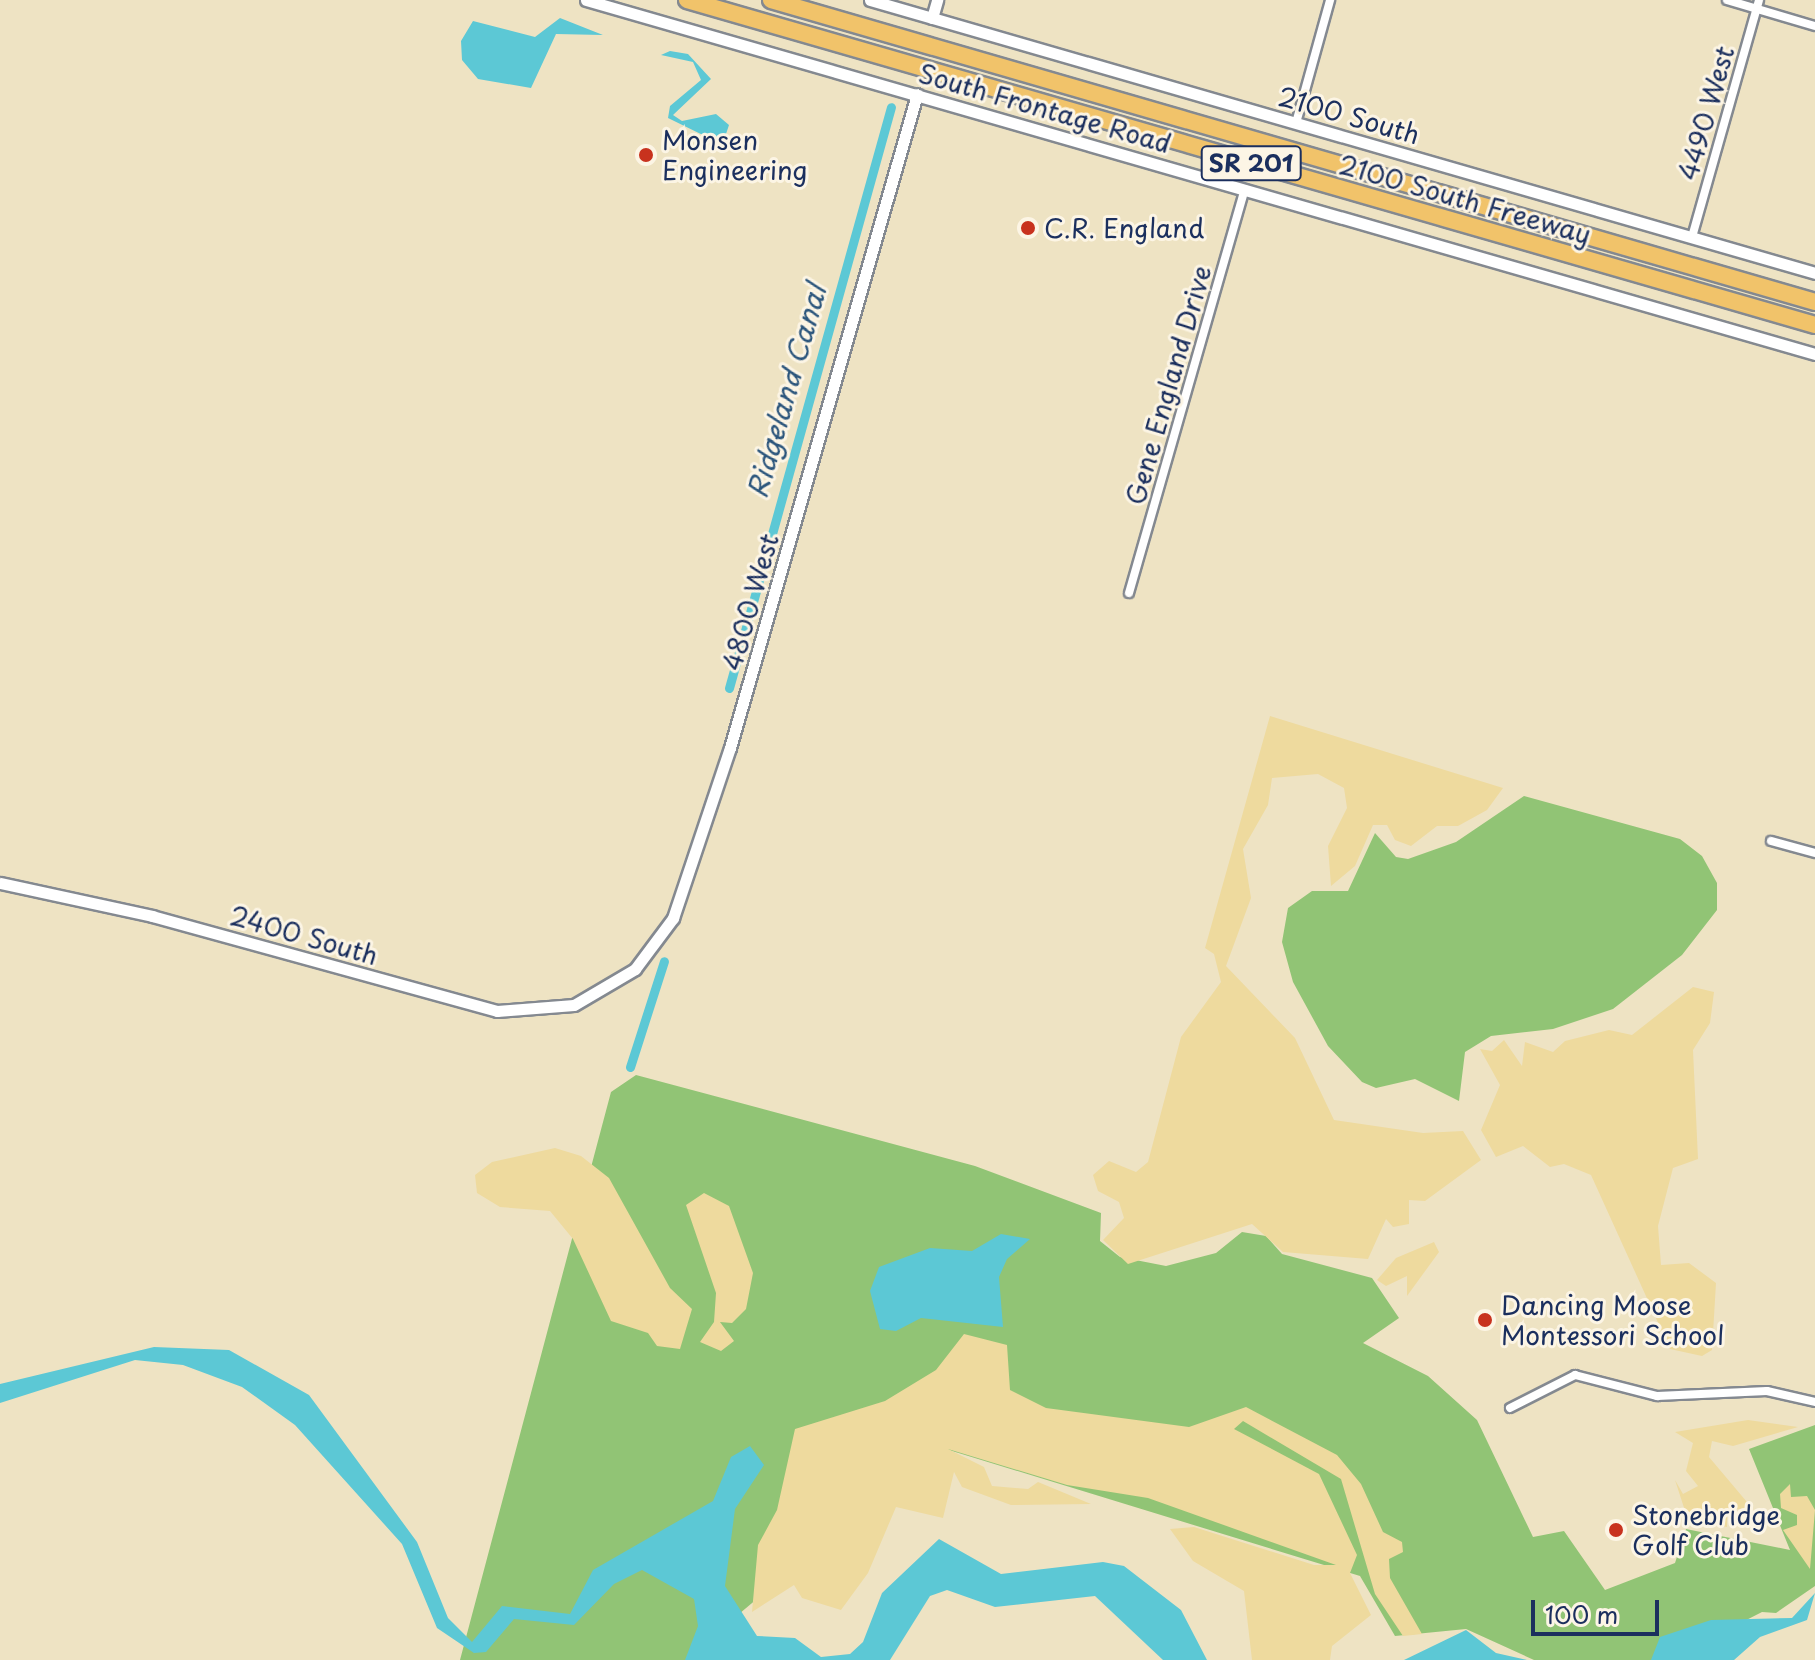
<!DOCTYPE html>
<style>
body{margin:0}
#map{position:relative;width:1815px;height:1660px;overflow:hidden;background:#eee3c3;font-family:"Playpen Sans",sans-serif}
div>[style]{position:absolute}
.green>*{inset:0;background:#91c475}
.sand>*{inset:0;background:#eeda9e}
.water>*{inset:0;background:#5cc8d5}
.canal>*{height:9px;margin:-4.5px;padding:0 4.5px;transform-origin:4.5px;border-radius:4.5px;background:#5cc8d5}
.roads{filter:drop-shadow(2px 0 #848990) drop-shadow(-2px 0 #848990) drop-shadow(0 2px #848990) drop-shadow(0 -2px #848990)}
.minor>*{height:8px;margin:-4px;padding:0 4px;transform-origin:4px;border-radius:4px;background:#fff}
.tertiary>*{height:11px;margin:-5.5px;padding:0 5.5px;transform-origin:5.5px;border-radius:5.5px;background:#fff}
.motorway>*{height:16px;margin:-8px;padding:0 8px;transform-origin:8px;border-radius:8px;background:#f1c36a}
.dots>*{width:22px;height:22px;translate:-50% -50%;box-sizing:border-box;border:4px solid #fcf5e5;border-radius:50%}
span{translate:-50% -50%;white-space:nowrap;text-align:center;line-height:1.15;-webkit-text-stroke:6px #fcf5e5;paint-order:stroke}
.shield-label span{padding:2px 6px;background:#fcf5e5;border:2px solid;border-radius:6px;-webkit-text-stroke-width:0}
.shield-label{font-size:24px;color:#1b2f5e;font-weight:700}
.street-label{font-size:26px;color:#1b2f5e}
.poi-label{font-size:26px;color:#1b2f5e}
.left{translate:0 -50%;text-align:left}
.water-label{font-size:28px;color:#2b557c;font-style:italic}
.scale{position:absolute;left:1531px;top:1600px;width:128px;height:36px;box-sizing:border-box;border:4px solid #1b2f5e;border-top:0;padding-left:10px;font-size:24px;line-height:28px;white-space:nowrap;color:#1b2f5e;-webkit-text-stroke:6px #fcf5e5;paint-order:stroke}
</style>
<div id="map">
<div class="green">
<div style="clip-path:polygon(1524px 796px,1680px 839px,1702px 856px,1717px 883px,1717px 910px,1682px 955px,1613px 1009px,1553px 1029px,1491px 1036px,1465px 1052px,1459px 1101px,1415px 1079px,1376px 1088px,1362px 1082px,1328px 1046px,1293px 982px,1282px 942px,1288px 908px,1312px 891px,1348px 891px,1375px 833px,1396px 857px,1408px 859px,1456px 842px)"></div>
<div style="clip-path:polygon(636px 1075px,975px 1166px,1101px 1213px,1100px 1241px,1120px 1257px,1166px 1266px,1216px 1253px,1242px 1232px,1266px 1236px,1282px 1254px,1372px 1278px,1399px 1318px,1363px 1343px,1428px 1376px,1477px 1420px,1533px 1537px,1564px 1531px,1605px 1590px,1675px 1563px,1686px 1529px,1790px 1550px,1749px 1449px,1815px 1425px,1815px 1586px,1776px 1613px,1762px 1612px,1668px 1660px,1534px 1660px,1466px 1629px,1395px 1636px,1360px 1576px,939px 1447px,727px 1624px,714px 1660px,460px 1660px,611px 1092px)"></div>
</div>
<div class="sand">
<div style="clip-path:polygon(1270px 716px,1503px 788px,1487px 810px,1458px 826px,1437px 826px,1411px 846px,1395px 840px,1387px 825px,1373px 825px,1355px 866px,1331px 886px,1328px 846px,1347px 808px,1344px 788px,1318px 774px,1272px 778px,1268px 805px,1243px 849px,1251px 898px,1226px 966px,1295px 1038px,1334px 1120px,1423px 1133px,1463px 1131px,1481px 1160px,1425px 1201px,1409px 1200px,1409px 1224px,1393px 1227px,1386px 1219px,1368px 1259px,1283px 1252px,1252px 1224px,1128px 1264px,1103px 1240px,1124px 1218px,1119px 1202px,1098px 1191px,1093px 1175px,1109px 1161px,1136px 1172px,1148px 1162px,1181px 1037px,1221px 982px,1214px 954px,1205px 948px)"></div>
<div style="clip-path:polygon(1693px 987px,1714px 992px,1710px 1023px,1693px 1050px,1698px 1159px,1673px 1168px,1658px 1226px,1661px 1265px,1689px 1263px,1716px 1283px,1712px 1350px,1702px 1356px,1670px 1349px,1591px 1175px,1564px 1164px,1550px 1167px,1523px 1146px,1496px 1157px,1481px 1130px,1500px 1085px,1480px 1049px,1492px 1051px,1504px 1040px,1522px 1066px,1525px 1042px,1553px 1052px,1565px 1041px,1609px 1030px,1632px 1035px)"></div>
<div style="clip-path:polygon(555px 1148px,581px 1156px,609px 1178px,670px 1288px,692px 1309px,680px 1349px,657px 1346px,648px 1333px,611px 1321px,573px 1239px,550px 1211px,500px 1207px,477px 1193px,475px 1175px,492px 1162px)"></div>
<div style="clip-path:polygon(704px 1193px,729px 1206px,753px 1273px,746px 1309px,732px 1323px,720px 1322px,734px 1341px,721px 1351px,700px 1342px,714px 1322px,716px 1293px,686px 1205px)"></div>
<div style="clip-path:polygon(1434px 1242px,1439px 1252px,1407px 1296px,1407px 1276px,1386px 1286px,1377px 1280px,1396px 1258px)"></div>
<div style="clip-path:polygon(964px 1334px,1007px 1345px,1010px 1390px,1046px 1408px,1189px 1427px,1246px 1407px,1337px 1455px,1361px 1484px,1383px 1532px,1402px 1542px,1403px 1552px,1389px 1559px,1390px 1578px,1422px 1634px,1403px 1636px,1375px 1594px,1341px 1479px,1243px 1421px,1234px 1429px,1319px 1474px,1357px 1555px,1350px 1573px,1371px 1615px,1332px 1646px,1330px 1660px,1252px 1660px,1244px 1591px,1193px 1561px,1170px 1529px,1194px 1527px,1314px 1565px,1336px 1565px,1148px 1498px,1067px 1485px,948px 1449px,984px 1467px,992px 1486px,1028px 1489px,1038px 1482px,1091px 1504px,1011px 1505px,962px 1487px,954px 1472px,943px 1518px,896px 1507px,868px 1573px,841px 1610px,802px 1598px,794px 1585px,752px 1612px,758px 1545px,777px 1510px,795px 1429px,885px 1401px,936px 1370px)"></div>
<div style="clip-path:polygon(1748px 1420px,1798px 1427px,1733px 1446px,1712px 1441px,1709px 1457px,1752px 1508px,1727px 1510px,1727px 1527px,1688px 1520px,1675px 1480px,1683px 1494px,1698px 1486px,1686px 1471px,1693px 1443px,1675px 1432px)"></div>
<div style="clip-path:polygon(1790px 1484px,1791px 1497px,1807px 1496px,1815px 1510px,1810px 1569px,1783px 1530px,1797px 1525px,1797px 1515px,1781px 1508px,1780px 1494px)"></div>
</div>
<div class="water">
<div style="clip-path:polygon(560px 18px,603px 35px,556px 34px,531px 88px,478px 79px,462px 60px,461px 41px,473px 21px,535px 37px)"></div>
<div style="clip-path:polygon(670px 51px,688px 54px,711px 79px,673px 115px,682px 121px,716px 114px,729px 125px,725px 137px,711px 139px,668px 118px,670px 106px,701px 80px,693px 62px,661px 55px)"></div>
<div style="clip-path:polygon(1001px 1234px,1030px 1239px,1007px 1259px,999px 1277px,1003px 1327px,921px 1318px,896px 1331px,880px 1329px,870px 1291px,879px 1267px,930px 1248px,972px 1251px)"></div>
<div style="clip-path:polygon(154px 1347px,229px 1350px,309px 1395px,417px 1542px,448px 1618px,472px 1642px,502px 1606px,570px 1614px,593px 1570px,713px 1501px,731px 1457px,750px 1446px,764px 1465px,735px 1509px,725px 1586px,757px 1636px,795px 1638px,821px 1657px,850px 1654px,863px 1642px,882px 1593px,939px 1539px,1001px 1574px,1103px 1562px,1124px 1566px,1181px 1610px,1207px 1660px,1163px 1660px,1095px 1596px,995px 1607px,947px 1590px,930px 1596px,890px 1660px,685px 1660px,698px 1626px,694px 1599px,642px 1570px,614px 1584px,574px 1625px,514px 1619px,486px 1652px,474px 1653px,437px 1628px,402px 1544px,295px 1425px,242px 1387px,183px 1365px,135px 1360px,0 1403px,0 1384px)"></div>
<div style="clip-path:polygon(1815px 1593px,1807px 1620px,1760px 1637px,1734px 1660px,1651px 1660px,1660px 1637px,1711px 1620px,1792px 1618px)"></div>
<div style="clip-path:polygon(1466px 1630px,1496px 1653px,1527px 1660px,1404px 1660px)"></div>
</div>
<div class="canal">
<div style="left:729px;top:688px;width:603px;rotate:-74.42deg"></div>
<div style="left:630px;top:1067px;width:111px;rotate:-72.2deg"></div>
</div>
<div class="roads">
<div class="minor">
<div style="left:1727px;top:0;width:92px;rotate:16.5deg"></div>
<div style="left:1296px;top:123px;width:128px;rotate:-74.5deg"></div>
<div style="left:1692px;top:237px;width:246px;rotate:-74.2deg"></div>
<div style="left:1129px;top:593px;width:420px;rotate:-74deg"></div>
<div style="left:1771px;top:841px;width:46px;rotate:15.3deg"></div>
<div style="left:1510px;top:1408px;width:73px;rotate:-26.9deg"></div>
<div style="left:1575px;top:1375px;width:85px;rotate:14.4deg"></div>
<div style="left:1657px;top:1396px;width:110px;rotate:-2.6deg"></div>
<div style="left:1767px;top:1391px;width:49px;rotate:12.9deg"></div>
</div>
<div class="tertiary">
<div style="left:586px;top:0;width:1279px;rotate:16.07deg"></div>
<div style="left:870px;top:0;width:984px;rotate:16.11deg"></div>
<div style="left:932px;top:18px;width:19px;rotate:-74deg"></div>
<div style="left:0;top:883px;width:156px;rotate:12.2deg"></div>
<div style="left:152px;top:916px;width:358px;rotate:15.4deg"></div>
<div style="left:497px;top:1011px;width:77px;rotate:-4.5deg"></div>
<div style="left:574px;top:1005px;width:71px;rotate:-30.5deg"></div>
<div style="left:635px;top:969px;width:64px;rotate:-53.3deg"></div>
<div style="left:673px;top:918px;width:179px;rotate:-71.5deg"></div>
<div style="left:730px;top:748px;width:680px;rotate:-74.04deg"></div>
</div>
<div class="motorway">
<div style="left:687px;top:0;width:1174px;rotate:16.07deg"></div>
<div style="left:771px;top:0;width:1087px;rotate:16.13deg"></div>
</div>
</div>
<div class="dots">
<div style="left:646px;top:155px;background:#c8321e"></div>
<div style="left:1028px;top:228px;background:#c8321e"></div>
<div style="left:1485px;top:1320px;background:#c8321e"></div>
<div style="left:1616px;top:1530px;background:#c8321e"></div>
</div>
<div class="shield-label">
<span style="left:1251px;top:163px">SR 201</span>
</div>
<div class="street-label">
<span style="left:1045px;top:108px;rotate:16deg">South Frontage Road</span>
<span style="left:1706px;top:113px;rotate:-74deg">4490 West</span>
<span style="left:1349px;top:115px;rotate:16deg">2100 South</span>
<span style="left:1465px;top:199px;rotate:16deg">2100 South Freeway</span>
<span style="left:1168px;top:385px;rotate:-74deg">Gene England Drive</span>
<span style="left:750px;top:602px;rotate:-74deg">4800 West</span>
<span style="left:304px;top:935px;rotate:16deg">2400 South</span>
</div>
<div class="poi-label">
<span class="left" style="left:662px;top:155px">Monsen<br>Engineering</span>
<span class="left" style="left:1044px;top:228px">C.R. England</span>
<span class="left" style="left:1501px;top:1320px">Dancing Moose<br>Montessori School</span>
<span class="left" style="left:1632px;top:1530px">Stonebridge<br>Golf Club</span>
</div>
<div class="water-label">
<span style="left:786px;top:391px;rotate:-74deg">Ridgeland Canal</span>
</div>
<div class="scale">100 m</div>
</div>
